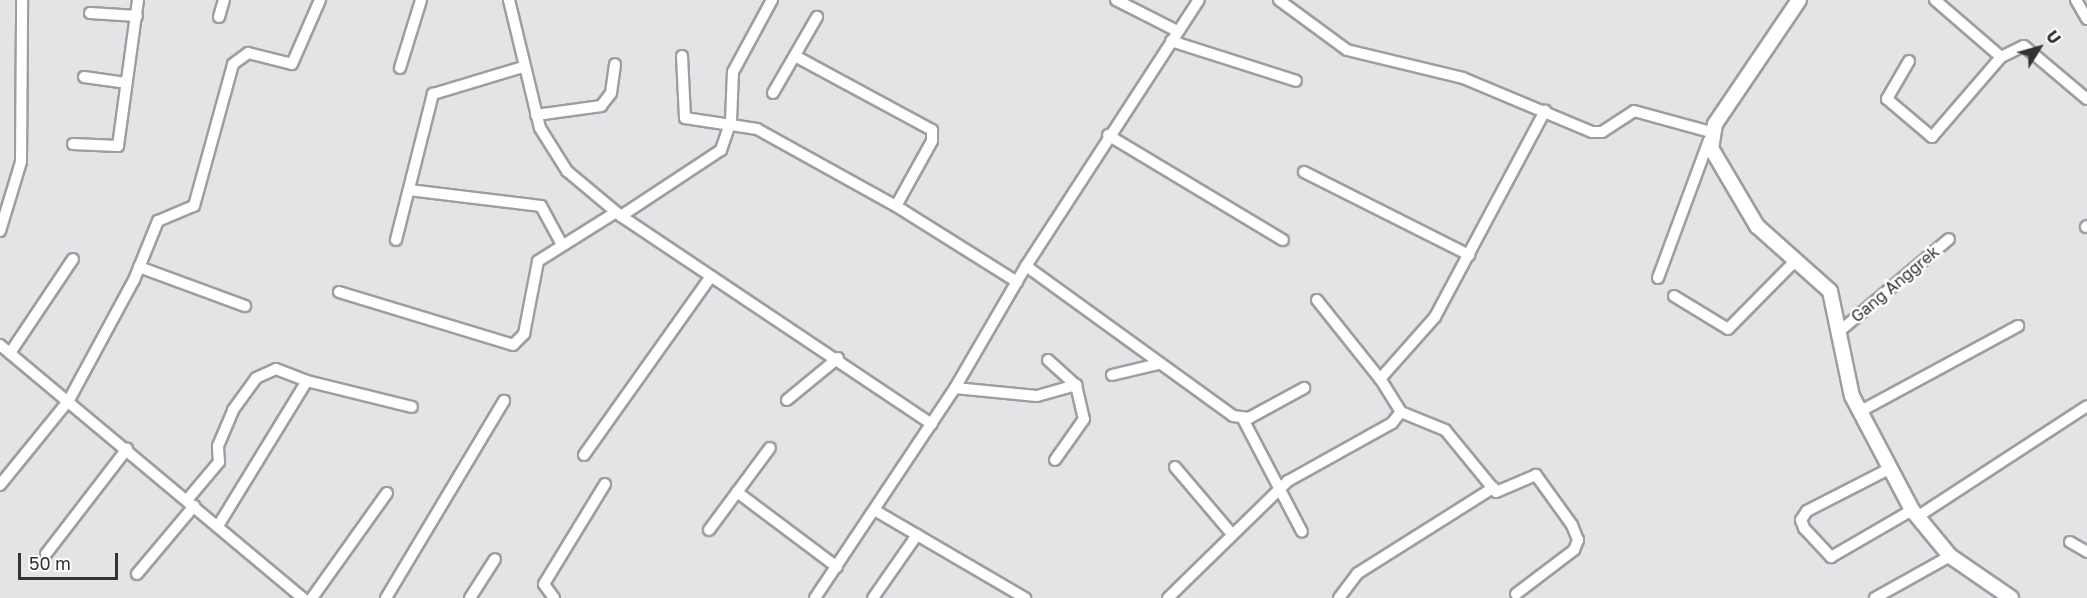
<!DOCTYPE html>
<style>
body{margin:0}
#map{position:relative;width:2087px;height:598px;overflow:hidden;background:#e2e4e6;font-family:"Golos Text",sans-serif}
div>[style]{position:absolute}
.roads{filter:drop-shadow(2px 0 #9c9ea1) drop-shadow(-2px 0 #9c9ea1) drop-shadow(0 2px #9c9ea1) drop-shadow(0 -2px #9c9ea1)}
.minor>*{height:10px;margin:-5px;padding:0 5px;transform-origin:5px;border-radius:5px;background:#fff}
.tertiary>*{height:14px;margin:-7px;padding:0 7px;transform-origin:7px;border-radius:7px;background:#fff}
span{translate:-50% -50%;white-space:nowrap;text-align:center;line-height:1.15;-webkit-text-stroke:5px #fff;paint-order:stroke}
.street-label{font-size:16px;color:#323334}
.north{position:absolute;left:2009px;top:18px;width:60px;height:60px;-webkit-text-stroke:4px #fff;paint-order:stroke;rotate:53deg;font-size:16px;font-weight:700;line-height:24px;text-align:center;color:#323334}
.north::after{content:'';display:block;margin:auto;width:21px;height:27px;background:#323334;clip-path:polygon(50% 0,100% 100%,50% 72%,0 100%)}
.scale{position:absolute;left:18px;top:553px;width:100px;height:27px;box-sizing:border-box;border:3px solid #323334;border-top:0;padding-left:8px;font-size:18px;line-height:21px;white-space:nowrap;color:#323334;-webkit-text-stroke:4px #fff;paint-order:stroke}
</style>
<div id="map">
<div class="roads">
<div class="minor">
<div style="left:509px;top:0;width:132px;rotate:76.4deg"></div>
<div style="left:540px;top:128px;width:51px;rotate:57.9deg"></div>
<div style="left:567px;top:171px;width:70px;rotate:39.8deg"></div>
<div style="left:621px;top:216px;width:374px;rotate:33.8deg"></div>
<div style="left:1116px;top:0;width:68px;rotate:26.9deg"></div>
<div style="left:1279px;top:0;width:84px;rotate:36.3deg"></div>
<div style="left:1347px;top:50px;width:119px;rotate:13.6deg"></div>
<div style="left:1463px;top:78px;width:140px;rotate:22.7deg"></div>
<div style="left:1592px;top:132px;width:10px"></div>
<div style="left:1602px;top:132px;width:38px;rotate:-33deg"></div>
<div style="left:1634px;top:111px;width:80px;rotate:15.3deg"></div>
<div style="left:1935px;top:0;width:87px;rotate:40.8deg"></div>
<div style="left:2001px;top:57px;width:25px;rotate:-26deg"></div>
<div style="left:2024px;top:46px;width:82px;rotate:40.1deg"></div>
<div style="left:2076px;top:0;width:22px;rotate:60deg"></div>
<div style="left:90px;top:13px;width:47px;rotate:3.7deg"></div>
<div style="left:219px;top:17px;width:18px;rotate:-74deg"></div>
<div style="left:1171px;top:41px;width:131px;rotate:17.7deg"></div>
<div style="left:682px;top:56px;width:62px;rotate:87.2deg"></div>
<div style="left:685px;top:118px;width:73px;rotate:8.7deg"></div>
<div style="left:757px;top:129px;width:159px;rotate:29deg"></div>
<div style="left:896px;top:206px;width:143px;rotate:32.1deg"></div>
<div style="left:795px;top:56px;width:156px;rotate:28.4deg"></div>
<div style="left:932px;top:130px;width:11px;rotate:90deg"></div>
<div style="left:932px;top:141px;width:74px;rotate:119deg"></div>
<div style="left:1909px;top:61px;width:44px;rotate:120.1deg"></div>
<div style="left:1887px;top:99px;width:59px;rotate:40.2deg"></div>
<div style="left:1932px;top:137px;width:106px;rotate:-49.2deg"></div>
<div style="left:400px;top:68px;width:71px;rotate:-72.8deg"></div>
<div style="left:84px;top:77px;width:42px;rotate:8.1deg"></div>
<div style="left:773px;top:93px;width:88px;rotate:-59.9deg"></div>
<div style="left:536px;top:115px;width:66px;rotate:-7.9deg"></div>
<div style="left:601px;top:106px;width:16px;rotate:-52deg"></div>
<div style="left:611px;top:93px;width:29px;rotate:-82deg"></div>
<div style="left:1108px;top:135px;width:204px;rotate:31deg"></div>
<div style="left:73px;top:144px;width:45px;rotate:2.5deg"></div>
<div style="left:118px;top:146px;width:147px;rotate:-82.2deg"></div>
<div style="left:1304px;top:172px;width:185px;rotate:26.7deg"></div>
<div style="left:409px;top:190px;width:133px;rotate:6.9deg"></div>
<div style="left:541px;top:206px;width:42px;rotate:61.6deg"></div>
<div style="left:621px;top:216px;width:120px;rotate:-33.4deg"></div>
<div style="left:721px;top:150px;width:31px;rotate:-71deg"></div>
<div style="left:731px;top:121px;width:49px;rotate:-87.7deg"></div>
<div style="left:733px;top:72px;width:82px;rotate:-61.6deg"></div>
<div style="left:2086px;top:227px;width:1px;rotate:-45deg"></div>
<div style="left:0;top:231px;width:72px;rotate:-73.1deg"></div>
<div style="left:21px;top:162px;width:162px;rotate:-89.6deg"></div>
<div style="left:396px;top:240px;width:151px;rotate:-75.8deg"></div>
<div style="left:433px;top:94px;width:94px;rotate:-16.7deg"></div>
<div style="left:1026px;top:266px;width:256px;rotate:35.9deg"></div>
<div style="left:1233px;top:416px;width:16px;rotate:7deg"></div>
<div style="left:1249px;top:418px;width:63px;rotate:-28.6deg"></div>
<div style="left:139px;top:267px;width:113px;rotate:20.2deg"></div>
<div style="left:1658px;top:278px;width:147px;rotate:-69.7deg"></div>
<div style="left:339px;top:292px;width:182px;rotate:16.9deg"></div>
<div style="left:513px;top:345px;width:16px;rotate:-45deg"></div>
<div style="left:524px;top:334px;width:74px;rotate:-79.1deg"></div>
<div style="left:538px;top:261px;width:92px;rotate:-32.1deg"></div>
<div style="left:1674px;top:296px;width:63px;rotate:31.4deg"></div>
<div style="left:1728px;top:329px;width:97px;rotate:-45.4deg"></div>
<div style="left:1317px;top:300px;width:101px;rotate:51.4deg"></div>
<div style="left:1841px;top:330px;width:141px;rotate:-40.1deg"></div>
<div style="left:0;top:345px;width:395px;rotate:39.9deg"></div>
<div style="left:10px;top:353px;width:113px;rotate:-56.2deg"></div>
<div style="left:1048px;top:360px;width:38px;rotate:42deg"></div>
<div style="left:1076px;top:385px;width:35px;rotate:77deg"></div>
<div style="left:1084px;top:419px;width:50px;rotate:125.3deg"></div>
<div style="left:1112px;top:375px;width:47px;rotate:-13.4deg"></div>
<div style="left:955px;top:388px;width:82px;rotate:5.6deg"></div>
<div style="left:1037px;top:396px;width:41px;rotate:-15.8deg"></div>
<div style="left:787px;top:400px;width:66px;rotate:-39.5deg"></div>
<div style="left:1859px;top:412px;width:181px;rotate:-28.4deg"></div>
<div style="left:1243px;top:419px;width:127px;rotate:62.4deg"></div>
<div style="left:584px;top:455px;width:219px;rotate:-54.6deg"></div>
<div style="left:1175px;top:467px;width:87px;rotate:49.7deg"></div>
<div style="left:1887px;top:470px;width:90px;rotate:152.9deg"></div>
<div style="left:1807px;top:511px;width:11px;rotate:124deg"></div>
<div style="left:1801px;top:520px;width:9px;rotate:69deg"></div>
<div style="left:1804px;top:528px;width:40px;rotate:47deg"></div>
<div style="left:1831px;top:557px;width:94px;rotate:-30.1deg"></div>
<div style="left:0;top:485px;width:109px;rotate:-50.9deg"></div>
<div style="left:69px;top:400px;width:136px;rotate:-61.6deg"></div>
<div style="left:134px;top:280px;width:64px;rotate:-67.9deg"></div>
<div style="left:158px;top:221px;width:39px;rotate:-23deg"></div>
<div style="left:194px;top:206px;width:147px;rotate:-74.6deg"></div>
<div style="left:233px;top:64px;width:19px;rotate:-36deg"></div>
<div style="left:248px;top:53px;width:45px;rotate:14deg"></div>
<div style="left:292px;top:64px;width:70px;rotate:-66.4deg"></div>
<div style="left:737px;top:492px;width:125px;rotate:36.9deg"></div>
<div style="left:187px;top:500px;width:50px;rotate:-49.9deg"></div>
<div style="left:219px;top:462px;width:16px;rotate:-94deg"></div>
<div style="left:218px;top:446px;width:39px;rotate:-67deg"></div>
<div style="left:233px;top:410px;width:39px;rotate:-54deg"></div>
<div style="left:256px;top:378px;width:22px;rotate:-24deg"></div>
<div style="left:276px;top:369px;width:33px;rotate:21deg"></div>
<div style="left:876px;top:511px;width:173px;rotate:30.3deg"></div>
<div style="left:1917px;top:517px;width:203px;rotate:-33.1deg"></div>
<div style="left:218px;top:526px;width:170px;rotate:-58.5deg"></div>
<div style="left:307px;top:381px;width:108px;rotate:13.9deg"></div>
<div style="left:709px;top:530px;width:102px;rotate:-53.4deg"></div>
<div style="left:2070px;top:542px;width:20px;rotate:30deg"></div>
<div style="left:46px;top:554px;width:133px;rotate:-52.4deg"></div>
<div style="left:137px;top:574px;width:89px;rotate:-50deg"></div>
<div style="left:1516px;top:594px;width:73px;rotate:-37.2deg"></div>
<div style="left:1574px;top:550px;width:11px;rotate:-68deg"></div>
<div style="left:1578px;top:540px;width:16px;rotate:-112deg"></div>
<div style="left:1572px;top:525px;width:62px;rotate:-125.8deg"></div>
<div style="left:1536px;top:475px;width:43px;rotate:157deg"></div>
<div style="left:1496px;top:492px;width:80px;rotate:-129.4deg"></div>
<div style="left:1445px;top:430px;width:48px;rotate:-157.8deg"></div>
<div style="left:1401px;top:412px;width:39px;rotate:-122deg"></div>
<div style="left:1380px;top:379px;width:83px;rotate:-48.4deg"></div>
<div style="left:1435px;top:317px;width:234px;rotate:-61.9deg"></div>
<div style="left:312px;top:598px;width:129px;rotate:-54.5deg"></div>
<div style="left:386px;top:598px;width:230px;rotate:-59.1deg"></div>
<div style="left:470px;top:598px;width:46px;rotate:-57.3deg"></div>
<div style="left:554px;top:598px;width:17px;rotate:-126deg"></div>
<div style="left:544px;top:584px;width:117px;rotate:-58.6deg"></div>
<div style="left:815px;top:598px;width:252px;rotate:-56.3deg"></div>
<div style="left:955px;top:388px;width:141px;rotate:-59.8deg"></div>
<div style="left:1026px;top:266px;width:317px;rotate:-57deg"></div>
<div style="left:873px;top:598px;width:77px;rotate:-55.1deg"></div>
<div style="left:1168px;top:598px;width:168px;rotate:-44.3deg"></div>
<div style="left:1288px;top:481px;width:119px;rotate:-29.1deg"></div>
<div style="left:1392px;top:423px;width:14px;rotate:-51deg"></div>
<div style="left:1339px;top:598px;width:31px;rotate:-53deg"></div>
<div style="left:1358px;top:573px;width:160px;rotate:-32.2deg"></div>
<div style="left:1875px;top:598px;width:86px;rotate:-29.2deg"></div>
</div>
<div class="tertiary">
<div style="left:1799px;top:0;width:150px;rotate:124.1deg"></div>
<div style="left:1715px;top:124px;width:24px;rotate:99deg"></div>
<div style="left:1711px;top:148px;width:91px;rotate:59.5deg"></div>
<div style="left:1757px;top:226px;width:98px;rotate:41.7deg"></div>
<div style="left:1830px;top:291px;width:107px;rotate:78.2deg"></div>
<div style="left:1852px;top:396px;width:129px;rotate:62.2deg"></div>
<div style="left:1912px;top:510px;width:60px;rotate:50.4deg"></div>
<div style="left:1950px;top:556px;width:74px;rotate:34.5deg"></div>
</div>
</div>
<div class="street-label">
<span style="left:1895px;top:284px;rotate:-40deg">Gang Anggrek</span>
</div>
<div class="north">U</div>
<div class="scale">50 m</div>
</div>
